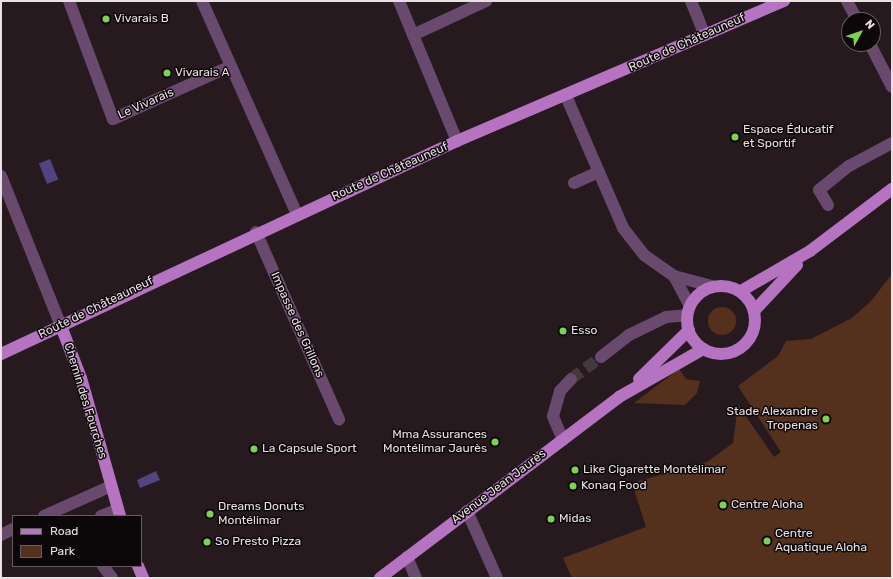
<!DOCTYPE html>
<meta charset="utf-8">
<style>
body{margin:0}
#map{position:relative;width:893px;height:579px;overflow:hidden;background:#271a1f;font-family:Rubik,sans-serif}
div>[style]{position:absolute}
.green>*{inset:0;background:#55311d}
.round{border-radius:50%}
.water>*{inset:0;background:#524480;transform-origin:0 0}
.minor-tunnel>*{height:12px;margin-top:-6px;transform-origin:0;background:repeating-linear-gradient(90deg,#44383c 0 12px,transparent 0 18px)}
.minor>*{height:12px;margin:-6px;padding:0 6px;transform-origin:6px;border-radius:6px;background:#6a496f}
.major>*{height:12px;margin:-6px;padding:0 6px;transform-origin:6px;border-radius:6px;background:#b673c1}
.major>.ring{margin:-6px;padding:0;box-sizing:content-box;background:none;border:12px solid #b673c1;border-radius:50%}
.dots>*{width:11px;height:11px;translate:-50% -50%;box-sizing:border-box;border:2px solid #0c0709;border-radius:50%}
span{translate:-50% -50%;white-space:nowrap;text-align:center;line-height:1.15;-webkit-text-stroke:3px #0c0709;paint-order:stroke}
.poi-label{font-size:12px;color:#e9e0e3}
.left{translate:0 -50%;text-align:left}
.right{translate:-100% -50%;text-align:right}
.street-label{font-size:12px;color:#e9e0e3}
.frame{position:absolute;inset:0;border:2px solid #e9e0e3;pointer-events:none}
.legend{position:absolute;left:12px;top:515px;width:130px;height:52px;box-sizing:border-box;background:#0c0709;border:1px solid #645e60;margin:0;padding:5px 7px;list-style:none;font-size:12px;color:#e9e0e3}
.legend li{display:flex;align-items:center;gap:8px;height:20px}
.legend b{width:20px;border:1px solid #645e60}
.north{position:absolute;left:841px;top:12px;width:40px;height:40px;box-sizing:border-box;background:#0c0709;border:1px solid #645e60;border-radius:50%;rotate:50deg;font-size:11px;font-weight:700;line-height:16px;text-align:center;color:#e9e0e3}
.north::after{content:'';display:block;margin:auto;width:14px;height:18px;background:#7ed153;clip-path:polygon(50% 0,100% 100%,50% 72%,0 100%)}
</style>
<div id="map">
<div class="green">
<div style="clip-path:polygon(892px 274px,892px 578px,572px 578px,563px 558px,646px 527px,632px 483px,707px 462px,733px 443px,738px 405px,774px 457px,781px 452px,738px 386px,778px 356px,786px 341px,811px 339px,852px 318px,871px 301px)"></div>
<div class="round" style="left:708px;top:307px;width:28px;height:28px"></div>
<div style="clip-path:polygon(679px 369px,686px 379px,700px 381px,697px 393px,685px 405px,634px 403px)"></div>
</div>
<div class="water">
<div style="left:50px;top:159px;width:22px;height:12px;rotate:68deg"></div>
<div style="clip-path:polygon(156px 471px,160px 480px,140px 488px,137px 480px)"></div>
</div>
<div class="minor-tunnel">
<div style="left:571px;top:379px;width:37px;rotate:-36deg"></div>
</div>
<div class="minor">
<div style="left:69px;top:1px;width:126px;rotate:69.6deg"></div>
<div style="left:113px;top:119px;width:129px;rotate:-24.2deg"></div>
<div style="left:202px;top:1px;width:233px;rotate:66deg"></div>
<div style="left:399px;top:1px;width:152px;rotate:67.5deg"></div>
<div style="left:691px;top:1px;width:37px;rotate:68deg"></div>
<div style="left:847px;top:1px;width:21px;rotate:62deg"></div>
<div style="left:413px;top:35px;width:81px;rotate:-25deg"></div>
<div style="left:870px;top:44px;width:48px;rotate:62.9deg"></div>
<div style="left:566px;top:96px;width:144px;rotate:66.6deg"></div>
<div style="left:623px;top:228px;width:34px;rotate:52deg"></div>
<div style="left:644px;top:255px;width:37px;rotate:35deg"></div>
<div style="left:674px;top:276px;width:38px;rotate:15deg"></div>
<div style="left:1px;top:176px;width:162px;rotate:68.2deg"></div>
<div style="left:574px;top:183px;width:27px;rotate:-24deg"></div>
<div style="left:828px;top:205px;width:17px;rotate:-121deg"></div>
<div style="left:819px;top:190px;width:38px;rotate:-39deg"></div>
<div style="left:849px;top:166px;width:49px;rotate:-28.1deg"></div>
<div style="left:256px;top:232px;width:205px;rotate:66.1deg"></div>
<div style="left:674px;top:276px;width:34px;rotate:62deg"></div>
<div style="left:601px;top:357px;width:36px;rotate:-38deg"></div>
<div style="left:629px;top:335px;width:41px;rotate:-25.9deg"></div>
<div style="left:666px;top:317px;width:21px;rotate:-5deg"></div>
<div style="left:563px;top:440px;width:26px;rotate:-113deg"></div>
<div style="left:553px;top:416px;width:26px;rotate:-74deg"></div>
<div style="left:560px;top:391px;width:16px;rotate:-47deg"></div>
<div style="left:467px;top:511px;width:73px;rotate:65.9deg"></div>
<div style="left:44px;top:516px;width:73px;rotate:-24.1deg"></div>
<div style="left:101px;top:516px;width:18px;rotate:-22deg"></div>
<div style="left:1px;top:535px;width:13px;rotate:-27deg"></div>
<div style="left:407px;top:557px;width:23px;rotate:67deg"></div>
<div style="left:103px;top:566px;width:15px;rotate:53deg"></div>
</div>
<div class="major">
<div class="ring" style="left:687px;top:286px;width:56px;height:56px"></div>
<div style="left:741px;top:291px;width:80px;rotate:-30.1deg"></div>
<div style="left:810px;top:251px;width:103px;rotate:-37.1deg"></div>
<div style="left:754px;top:311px;width:63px;rotate:-46.9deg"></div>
<div style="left:61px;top:326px;width:56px;rotate:69deg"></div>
<div style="left:81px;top:378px;width:143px;rotate:74.2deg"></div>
<div style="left:1px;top:354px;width:503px;rotate:-25.04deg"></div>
<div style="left:457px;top:141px;width:356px;rotate:-23.2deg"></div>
<div style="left:639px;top:379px;width:70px;rotate:-44.4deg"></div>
<div style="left:138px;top:566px;width:13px;rotate:67deg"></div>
<div style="left:380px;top:578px;width:300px;rotate:-37.1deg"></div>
<div style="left:619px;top:397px;width:97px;rotate:-29.7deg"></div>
</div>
<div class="dots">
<div style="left:106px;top:19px;background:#7ed153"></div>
<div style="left:167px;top:73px;background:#7ed153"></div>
<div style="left:735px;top:137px;background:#7ed153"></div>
<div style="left:563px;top:331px;background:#7ed153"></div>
<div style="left:826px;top:419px;background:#7ed153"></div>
<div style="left:495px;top:442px;background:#7ed153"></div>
<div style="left:254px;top:449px;background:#7ed153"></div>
<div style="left:575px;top:470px;background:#7ed153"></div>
<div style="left:573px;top:486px;background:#7ed153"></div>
<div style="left:723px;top:505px;background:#7ed153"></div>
<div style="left:210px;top:514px;background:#7ed153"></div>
<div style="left:551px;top:519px;background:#7ed153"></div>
<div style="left:767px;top:541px;background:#7ed153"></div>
<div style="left:207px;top:542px;background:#7ed153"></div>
</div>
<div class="poi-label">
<span class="left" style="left:114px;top:19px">Vivarais B</span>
<span class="left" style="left:175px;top:73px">Vivarais A</span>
<span class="left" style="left:743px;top:137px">Espace Éducatif<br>et Sportif</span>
<span class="left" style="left:571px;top:331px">Esso</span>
<span class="right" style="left:818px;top:419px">Stade Alexandre<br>Tropenas</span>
<span class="right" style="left:487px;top:442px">Mma Assurances<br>Montélimar Jaurès</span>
<span class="left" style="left:262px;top:449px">La Capsule Sport</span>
<span class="left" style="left:583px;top:470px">Like Cigarette Montélimar</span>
<span class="left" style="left:581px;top:486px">Konaq Food</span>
<span class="left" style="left:731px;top:505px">Centre Aloha</span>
<span class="left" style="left:218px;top:514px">Dreams Donuts<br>Montélimar</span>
<span class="left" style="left:559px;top:519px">Midas</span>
<span class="left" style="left:775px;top:541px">Centre<br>Aquatique Aloha</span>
<span class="left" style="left:215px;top:542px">So Presto Pizza</span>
</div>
<div class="street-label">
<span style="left:687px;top:43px;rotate:-24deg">Route de Châteauneuf</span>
<span style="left:146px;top:104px;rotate:-24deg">Le Vivarais</span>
<span style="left:390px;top:172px;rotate:-24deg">Route de Châteauneuf</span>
<span style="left:96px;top:308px;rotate:-26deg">Route de Châteauneuf</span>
<span style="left:297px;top:325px;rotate:66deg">Impasse des Grillons</span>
<span style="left:85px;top:401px;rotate:73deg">Chemin des Fourches</span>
<span style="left:499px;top:487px;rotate:-37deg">Avenue Jean Jaurès</span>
</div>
<div class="frame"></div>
<ul class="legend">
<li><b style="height:5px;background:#b673c1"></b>Road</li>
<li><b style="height:11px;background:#55311d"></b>Park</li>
</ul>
<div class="north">N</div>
</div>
